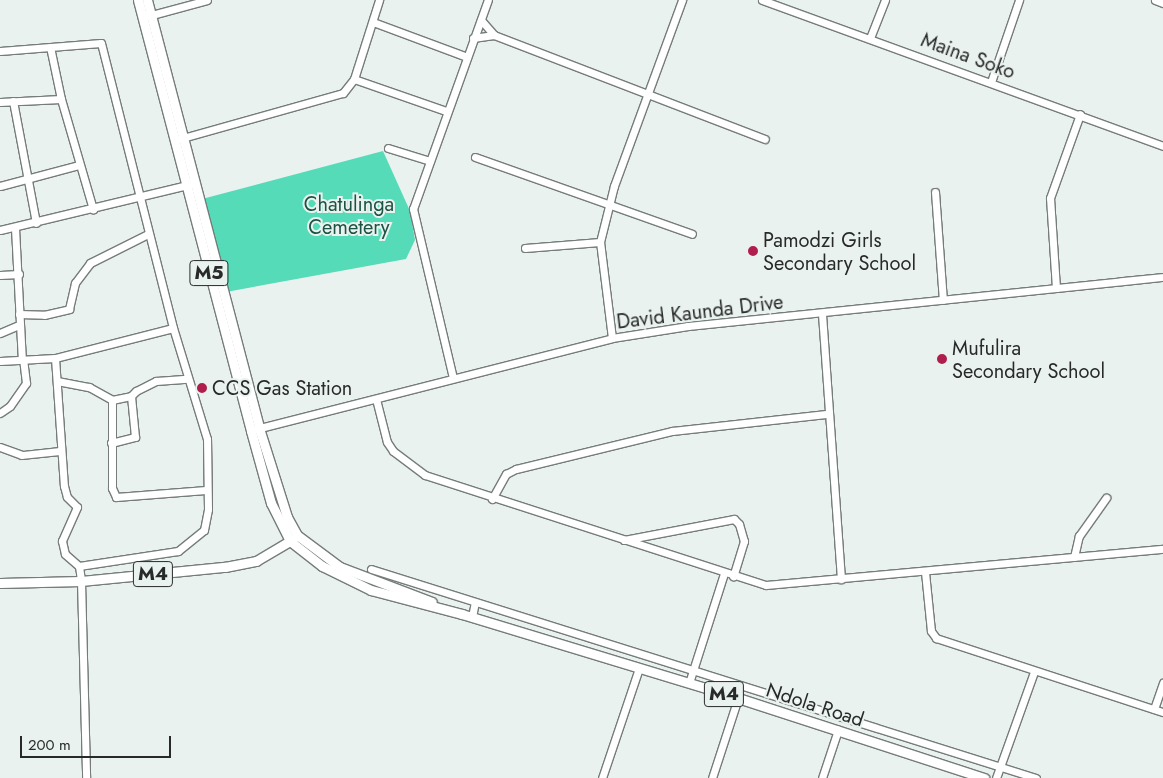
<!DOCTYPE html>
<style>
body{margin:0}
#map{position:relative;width:1163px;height:778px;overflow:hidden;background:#eaf2ef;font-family:Jost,sans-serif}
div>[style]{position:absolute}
.green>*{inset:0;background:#55dbb8}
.roads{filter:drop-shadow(1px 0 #757c7a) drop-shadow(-1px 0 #757c7a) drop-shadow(0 1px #757c7a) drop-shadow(0 -1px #757c7a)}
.minor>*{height:7px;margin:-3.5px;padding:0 3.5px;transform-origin:3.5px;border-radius:3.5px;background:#fff}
.major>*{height:9px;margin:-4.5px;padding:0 4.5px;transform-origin:4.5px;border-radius:4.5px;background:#fff}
.dots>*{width:14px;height:14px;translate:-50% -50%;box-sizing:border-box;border:2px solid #eaf2ef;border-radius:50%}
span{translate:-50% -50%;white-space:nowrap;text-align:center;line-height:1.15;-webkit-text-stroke:4px #eaf2ef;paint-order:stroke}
.shield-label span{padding:1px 4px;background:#eaf2ef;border:1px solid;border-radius:4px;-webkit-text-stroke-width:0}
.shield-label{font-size:19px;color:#272a29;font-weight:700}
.street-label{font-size:20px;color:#272a29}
.park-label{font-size:20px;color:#1a5243}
.poi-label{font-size:20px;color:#272a29}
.left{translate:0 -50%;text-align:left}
.scale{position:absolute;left:20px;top:736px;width:151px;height:22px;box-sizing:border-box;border:2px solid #272a29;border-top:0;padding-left:6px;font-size:15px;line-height:18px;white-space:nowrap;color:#272a29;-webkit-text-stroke:4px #eaf2ef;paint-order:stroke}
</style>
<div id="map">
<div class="green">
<div style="clip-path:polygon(383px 151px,410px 211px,415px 240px,406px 259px,226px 292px,202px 199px)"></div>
</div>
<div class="roads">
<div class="minor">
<div style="left:762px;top:0;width:427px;rotate:20deg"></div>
<div style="left:1155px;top:0;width:9px;rotate:21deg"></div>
<div style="left:148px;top:16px;width:61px;rotate:-15.2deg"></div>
<div style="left:481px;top:20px;width:20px;rotate:49deg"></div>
<div style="left:373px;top:22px;width:100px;rotate:20.4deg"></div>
<div style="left:473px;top:38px;width:21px;rotate:-8deg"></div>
<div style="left:494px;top:35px;width:290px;rotate:21deg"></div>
<div style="left:870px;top:38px;width:41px;rotate:-68.5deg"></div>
<div style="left:0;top:51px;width:101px;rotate:-4.5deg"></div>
<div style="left:101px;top:43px;width:294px;rotate:75.8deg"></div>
<div style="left:173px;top:328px;width:122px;rotate:165.7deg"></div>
<div style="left:55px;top:358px;width:55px;rotate:176.9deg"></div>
<div style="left:354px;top:79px;width:97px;rotate:19.2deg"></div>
<div style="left:991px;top:82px;width:87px;rotate:-71.1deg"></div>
<div style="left:61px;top:99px;width:115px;rotate:73.8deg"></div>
<div style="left:13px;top:101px;width:124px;rotate:79.3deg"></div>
<div style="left:0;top:102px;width:61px;rotate:-2.8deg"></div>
<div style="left:61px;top:99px;width:53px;rotate:-101.9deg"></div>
<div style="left:179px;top:139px;width:170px;rotate:-15.7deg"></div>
<div style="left:343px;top:93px;width:18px;rotate:-52deg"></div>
<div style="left:354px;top:79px;width:83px;rotate:-72.4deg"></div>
<div style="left:388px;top:148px;width:44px;rotate:17.2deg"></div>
<div style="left:475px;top:157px;width:230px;rotate:19.5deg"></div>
<div style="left:0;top:186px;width:82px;rotate:-14.9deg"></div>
<div style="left:935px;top:192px;width:108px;rotate:85.8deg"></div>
<div style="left:15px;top:228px;width:132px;rotate:87deg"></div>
<div style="left:0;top:230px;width:197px;rotate:-13.5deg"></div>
<div style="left:525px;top:248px;width:75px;rotate:-4.6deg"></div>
<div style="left:0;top:275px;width:19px;rotate:-3deg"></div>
<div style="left:1056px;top:288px;width:90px;rotate:-93.8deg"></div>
<div style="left:1050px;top:198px;width:89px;rotate:-70.3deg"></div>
<div style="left:19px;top:314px;width:25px;rotate:2deg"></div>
<div style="left:44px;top:315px;width:26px;rotate:-13deg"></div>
<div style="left:69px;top:309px;width:27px;rotate:-77deg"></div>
<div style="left:75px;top:283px;width:25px;rotate:-53deg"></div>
<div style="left:90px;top:263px;width:65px;rotate:-26.6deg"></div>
<div style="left:822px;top:314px;width:266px;rotate:85.9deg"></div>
<div style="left:0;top:333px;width:21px;rotate:-23deg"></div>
<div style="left:612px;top:338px;width:97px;rotate:-97.1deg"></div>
<div style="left:600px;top:242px;width:58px;rotate:-76deg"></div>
<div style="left:614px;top:186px;width:198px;rotate:-69.9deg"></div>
<div style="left:55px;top:358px;width:128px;rotate:86deg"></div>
<div style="left:64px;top:486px;width:11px;rotate:75deg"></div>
<div style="left:67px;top:497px;width:14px;rotate:45deg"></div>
<div style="left:77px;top:507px;width:37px;rotate:114deg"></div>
<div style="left:62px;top:541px;width:13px;rotate:77deg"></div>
<div style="left:65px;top:554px;width:18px;rotate:41deg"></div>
<div style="left:79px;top:566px;width:15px;rotate:82deg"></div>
<div style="left:81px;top:581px;width:197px;rotate:88.5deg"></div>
<div style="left:453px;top:378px;width:174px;rotate:-103.3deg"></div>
<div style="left:413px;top:209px;width:222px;rotate:-70.3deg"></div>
<div style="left:57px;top:381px;width:33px;rotate:11deg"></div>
<div style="left:89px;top:387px;width:26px;rotate:29deg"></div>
<div style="left:112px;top:400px;width:19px;rotate:-12deg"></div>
<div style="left:376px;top:399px;width:44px;rotate:75.7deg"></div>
<div style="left:387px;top:442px;width:11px;rotate:56deg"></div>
<div style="left:393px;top:451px;width:40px;rotate:37deg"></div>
<div style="left:425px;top:475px;width:358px;rotate:17.9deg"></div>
<div style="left:766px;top:585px;width:399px;rotate:-5.2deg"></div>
<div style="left:112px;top:400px;width:88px;rotate:90deg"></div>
<div style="left:112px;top:488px;width:10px;rotate:66deg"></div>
<div style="left:116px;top:497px;width:90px;rotate:-4.4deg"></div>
<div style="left:0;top:413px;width:12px;rotate:-35deg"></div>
<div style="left:10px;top:406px;width:28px;rotate:-55deg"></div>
<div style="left:26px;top:383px;width:23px;rotate:-97deg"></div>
<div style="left:256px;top:429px;width:367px;rotate:-14.3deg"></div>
<div style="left:612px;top:338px;width:77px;rotate:-9deg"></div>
<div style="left:688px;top:326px;width:478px;rotate:-5.9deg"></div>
<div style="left:111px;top:443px;width:25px;rotate:-14deg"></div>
<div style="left:135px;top:437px;width:41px;rotate:-95.6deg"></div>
<div style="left:131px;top:396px;width:7px;rotate:-45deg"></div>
<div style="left:136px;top:391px;width:22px;rotate:-27deg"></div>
<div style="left:156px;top:381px;width:31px;rotate:-4deg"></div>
<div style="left:0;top:447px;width:23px;rotate:20deg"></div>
<div style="left:22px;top:455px;width:39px;rotate:-6deg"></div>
<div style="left:492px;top:499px;width:29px;rotate:-61deg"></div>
<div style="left:506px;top:474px;width:11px;rotate:-27deg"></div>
<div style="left:516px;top:469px;width:161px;rotate:-13.7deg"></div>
<div style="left:672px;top:431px;width:155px;rotate:-6.3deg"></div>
<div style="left:624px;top:540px;width:112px;rotate:-10.8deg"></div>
<div style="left:734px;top:519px;width:7px;rotate:45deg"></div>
<div style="left:739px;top:524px;width:18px;rotate:74deg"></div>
<div style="left:744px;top:541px;width:37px;rotate:107deg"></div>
<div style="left:1074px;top:557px;width:22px;rotate:-77deg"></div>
<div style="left:1079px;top:536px;width:47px;rotate:-54.6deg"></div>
<div style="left:79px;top:566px;width:100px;rotate:-8.6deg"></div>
<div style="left:178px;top:551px;width:33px;rotate:-39deg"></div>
<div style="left:204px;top:530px;width:21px;rotate:-79deg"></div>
<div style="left:208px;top:509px;width:70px;rotate:-90.8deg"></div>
<div style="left:207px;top:439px;width:116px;rotate:-107deg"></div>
<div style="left:371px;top:569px;width:697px;rotate:17.45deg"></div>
<div style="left:925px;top:572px;width:59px;rotate:84.2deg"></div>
<div style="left:931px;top:631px;width:9px;rotate:54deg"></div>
<div style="left:936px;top:638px;width:239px;rotate:18.1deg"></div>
<div style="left:472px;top:617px;width:15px;rotate:-79deg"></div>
<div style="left:689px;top:683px;width:115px;rotate:-72.3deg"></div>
<div style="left:1154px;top:709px;width:28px;rotate:-71deg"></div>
<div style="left:602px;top:778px;width:116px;rotate:-71.4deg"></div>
<div style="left:712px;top:778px;width:84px;rotate:-72deg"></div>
<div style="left:822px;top:778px;width:51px;rotate:-71.6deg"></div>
<div style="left:996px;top:778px;width:113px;rotate:-70.3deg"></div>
</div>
<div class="major">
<div style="left:138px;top:0;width:446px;rotate:75.3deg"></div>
<div style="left:251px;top:431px;width:75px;rotate:74.5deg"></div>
<div style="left:271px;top:503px;width:42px;rotate:63.4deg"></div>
<div style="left:290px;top:541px;width:41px;rotate:38deg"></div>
<div style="left:322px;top:566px;width:55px;rotate:26.1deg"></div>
<div style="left:371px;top:590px;width:94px;rotate:14.8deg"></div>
<div style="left:462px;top:614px;width:288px;rotate:16.9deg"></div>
<div style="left:738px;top:698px;width:259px;rotate:18deg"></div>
<div style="left:147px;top:0;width:442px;rotate:75.3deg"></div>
<div style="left:259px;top:428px;width:93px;rotate:72.5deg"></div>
<div style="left:287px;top:517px;width:21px;rotate:61deg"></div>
<div style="left:297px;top:535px;width:54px;rotate:36.7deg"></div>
<div style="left:340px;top:567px;width:98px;rotate:20.8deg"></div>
<div style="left:0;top:583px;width:81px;rotate:-1.4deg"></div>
<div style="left:81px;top:581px;width:145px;rotate:-5.6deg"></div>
<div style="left:225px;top:567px;width:32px;rotate:-11deg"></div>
<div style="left:256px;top:561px;width:43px;rotate:-30.7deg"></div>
</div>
</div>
<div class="dots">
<div style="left:753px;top:251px;background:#af1e4c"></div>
<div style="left:942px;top:359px;background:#af1e4c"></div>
<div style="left:202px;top:388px;background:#af1e4c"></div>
</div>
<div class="shield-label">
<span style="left:209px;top:273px">M5</span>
<span style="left:153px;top:574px">M4</span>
<span style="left:724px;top:694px">M4</span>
</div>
<div class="street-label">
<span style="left:968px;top:56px;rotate:20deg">Maina Soko</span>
<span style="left:700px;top:312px;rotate:-7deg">David Kaunda Drive</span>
<span style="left:815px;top:705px;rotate:18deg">Ndola Road</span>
</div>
<div class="park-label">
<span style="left:349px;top:216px">Chatulinga<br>Cemetery</span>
</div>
<div class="poi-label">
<span class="left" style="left:763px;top:252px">Pamodzi Girls<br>Secondary School</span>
<span class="left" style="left:952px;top:360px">Mufulira<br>Secondary School</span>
<span class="left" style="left:212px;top:388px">CCS Gas Station</span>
</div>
<div class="scale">200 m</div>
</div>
